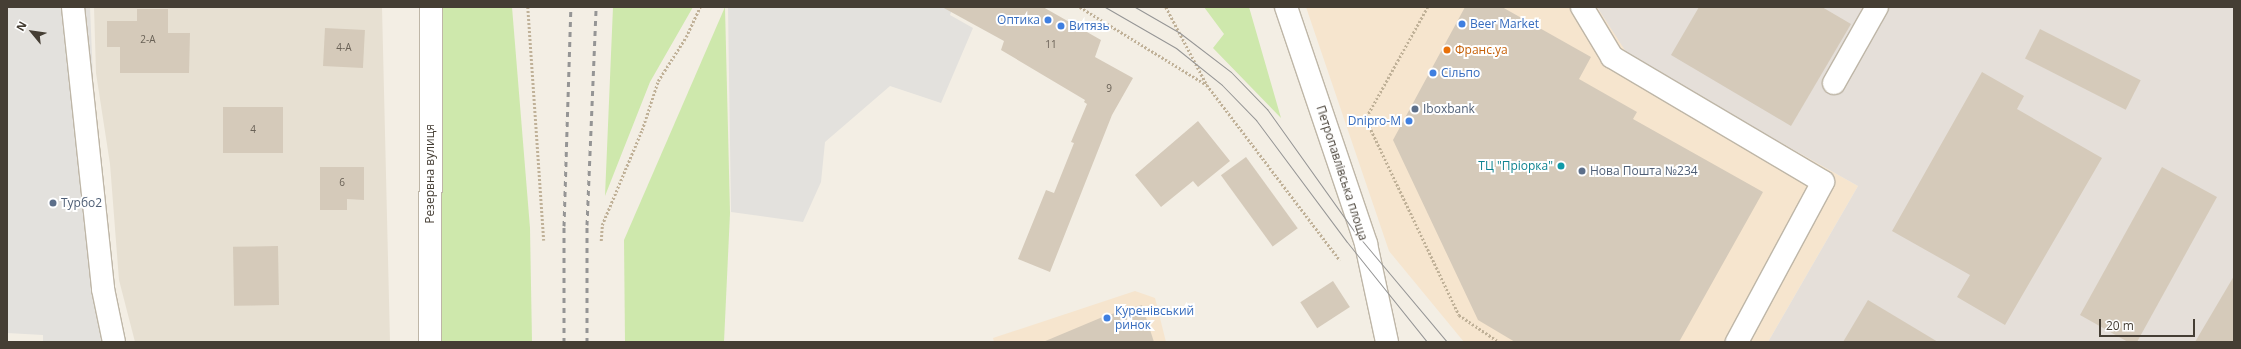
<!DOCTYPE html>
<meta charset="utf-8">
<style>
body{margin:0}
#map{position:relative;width:2241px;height:349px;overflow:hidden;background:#f3eee4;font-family:"Open Sans",sans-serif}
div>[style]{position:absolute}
.residential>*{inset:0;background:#e7e0d2}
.commercial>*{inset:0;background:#f6e5ce}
.industrial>*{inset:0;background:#e5dfd9}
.green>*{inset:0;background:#cee8ac}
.parking>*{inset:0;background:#e3e1dd}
.building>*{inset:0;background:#d5caba;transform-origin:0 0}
.path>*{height:2.5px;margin-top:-1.25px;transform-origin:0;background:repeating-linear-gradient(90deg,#c0b198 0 2px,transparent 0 4px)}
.roads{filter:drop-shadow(1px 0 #beb6a7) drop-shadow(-1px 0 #beb6a7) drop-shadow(0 1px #beb6a7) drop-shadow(0 -1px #beb6a7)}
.minor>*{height:22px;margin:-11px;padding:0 11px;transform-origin:11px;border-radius:11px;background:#fff}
.tram>*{height:1px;margin:-0.5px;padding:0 0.5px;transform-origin:0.5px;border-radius:0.5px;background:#959595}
.rail>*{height:3px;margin-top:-1.5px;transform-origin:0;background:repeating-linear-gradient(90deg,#959595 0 5px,transparent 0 10px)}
.dots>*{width:11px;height:11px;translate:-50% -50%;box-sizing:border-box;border:2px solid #fff;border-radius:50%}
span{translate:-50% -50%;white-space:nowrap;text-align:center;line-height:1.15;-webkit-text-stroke:4px #fff;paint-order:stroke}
.number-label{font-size:10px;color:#696156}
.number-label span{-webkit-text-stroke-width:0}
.shop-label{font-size:12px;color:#366cbe}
.right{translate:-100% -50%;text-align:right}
.left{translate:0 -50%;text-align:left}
.food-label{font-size:12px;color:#c56008}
.service-label{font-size:12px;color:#4e5e75}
.culture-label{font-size:12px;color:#0d838f}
.street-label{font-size:12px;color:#453e34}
.frame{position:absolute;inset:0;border:8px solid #453e34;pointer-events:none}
.north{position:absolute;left:12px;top:12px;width:40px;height:40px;-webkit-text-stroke:3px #fff;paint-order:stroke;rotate:299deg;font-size:11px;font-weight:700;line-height:16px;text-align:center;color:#453e34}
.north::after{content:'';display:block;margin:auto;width:14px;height:18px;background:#453e34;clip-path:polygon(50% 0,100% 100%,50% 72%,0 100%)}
.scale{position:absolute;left:2099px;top:319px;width:96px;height:18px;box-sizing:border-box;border:2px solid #453e34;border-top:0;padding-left:5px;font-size:12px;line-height:14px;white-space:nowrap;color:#453e34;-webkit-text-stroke:3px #fff;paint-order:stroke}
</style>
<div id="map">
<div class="residential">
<div style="clip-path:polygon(94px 7px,382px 7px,390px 342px,135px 342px,119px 280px,110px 164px,96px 73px)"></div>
</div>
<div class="commercial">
<div style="clip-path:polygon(1306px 7px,1597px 7px,1631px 58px,1858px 186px,1768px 342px,1464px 342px,1389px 251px)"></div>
<div style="clip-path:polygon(1135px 291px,1155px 298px,1166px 342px,994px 342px,993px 338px)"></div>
</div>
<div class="industrial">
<div style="clip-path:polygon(1597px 7px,2234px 7px,2234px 342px,1768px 342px,1858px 186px,1630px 58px)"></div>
</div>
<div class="green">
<div style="clip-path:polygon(442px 7px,512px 7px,530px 228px,532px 342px,442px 342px)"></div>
<div style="clip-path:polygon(613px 7px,693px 7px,650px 82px,605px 196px)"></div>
<div style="clip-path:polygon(725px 7px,730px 213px,724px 342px,625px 342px,624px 240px)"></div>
<div style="clip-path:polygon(1204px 7px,1249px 7px,1281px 118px,1213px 48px,1224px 34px)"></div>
</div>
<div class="parking">
<div style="clip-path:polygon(7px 7px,90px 7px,104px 342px,43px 342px,43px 335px,7px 333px)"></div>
<div style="clip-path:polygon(728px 7px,953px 7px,950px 15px,973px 28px,941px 103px,890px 86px,825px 142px,821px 182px,803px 222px,731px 212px)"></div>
</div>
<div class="building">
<div style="clip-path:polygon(942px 7px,1043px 7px,1101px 40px,1095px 57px,1133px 78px,1112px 115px,1050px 272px,1018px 259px,1046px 190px,1054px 193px,1074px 143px,1071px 142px,1087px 104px,1084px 102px,1085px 100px,1001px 50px,1004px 41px)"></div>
<div style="clip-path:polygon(1465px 7px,1502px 7px,1591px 57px,1579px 79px,1637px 112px,1633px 119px,1763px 192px,1679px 342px,1515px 342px,1478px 320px,1393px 140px)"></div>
<div style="clip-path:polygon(1699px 7px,1822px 7px,1851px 24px,1791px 126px,1671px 55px)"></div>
<div style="clip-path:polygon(137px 9px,168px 9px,168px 33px,190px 33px,189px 73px,120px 73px,120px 47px,107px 47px,107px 21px,137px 21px)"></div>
<div style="left:325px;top:28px;width:40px;height:38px;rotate:3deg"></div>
<div style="left:2040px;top:29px;width:113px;height:33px;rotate:27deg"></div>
<div style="clip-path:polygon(1982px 72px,2024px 96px,2017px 109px,2102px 158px,2005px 325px,1957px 297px,1970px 275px,1892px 231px)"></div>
<div style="left:223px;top:107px;width:60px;height:46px"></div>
<div style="clip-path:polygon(1198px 121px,1230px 161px,1198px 187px,1193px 181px,1161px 207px,1135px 175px)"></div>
<div style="left:1246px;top:157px;width:88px;height:31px;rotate:54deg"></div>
<div style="clip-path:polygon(320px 167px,364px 167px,364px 200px,347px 199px,347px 210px,320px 210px)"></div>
<div style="clip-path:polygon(2162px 167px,2217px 197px,2137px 342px,2128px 342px,2080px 315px)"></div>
<div style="left:278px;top:246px;width:59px;height:45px;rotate:89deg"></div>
<div style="clip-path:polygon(2234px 276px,2234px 342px,2195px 342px)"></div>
<div style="left:1333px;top:281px;width:31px;height:39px;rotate:57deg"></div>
<div style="clip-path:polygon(1868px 300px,1938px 342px,1843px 342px)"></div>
<div style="clip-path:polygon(1142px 305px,1154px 342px,1043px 342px,1105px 316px)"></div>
</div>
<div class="path">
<div style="left:528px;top:7px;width:234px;rotate:86.1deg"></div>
<div style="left:1080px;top:7px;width:149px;rotate:31.6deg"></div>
<div style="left:1207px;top:85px;width:220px;rotate:52.8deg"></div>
<div style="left:1166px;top:7px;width:88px;rotate:62.3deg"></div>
<div style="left:1428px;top:7px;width:128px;rotate:119deg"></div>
<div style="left:1366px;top:119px;width:217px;rotate:64.6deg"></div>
<div style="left:1459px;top:315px;width:48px;rotate:34deg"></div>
<div style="left:601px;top:241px;width:16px;rotate:-86deg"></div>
<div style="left:602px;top:225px;width:103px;rotate:-67.2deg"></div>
<div style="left:642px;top:130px;width:52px;rotate:-71.9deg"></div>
<div style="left:658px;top:81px;width:52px;rotate:-57.5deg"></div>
<div style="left:686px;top:37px;width:33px;rotate:-65deg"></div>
</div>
<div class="roads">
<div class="minor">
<div style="left:73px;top:7px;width:284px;rotate:83.9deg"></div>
<div style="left:103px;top:289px;width:54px;rotate:78.3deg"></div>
<div style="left:1286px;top:7px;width:250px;rotate:71.3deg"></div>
<div style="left:1366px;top:244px;width:100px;rotate:77.9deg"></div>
<div style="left:1582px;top:7px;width:58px;rotate:59deg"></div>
<div style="left:1612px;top:57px;width:245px;rotate:30.6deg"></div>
<div style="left:1823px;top:182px;width:182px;rotate:118.3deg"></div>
<div style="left:1834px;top:83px;width:87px;rotate:-60.5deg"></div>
<div style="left:430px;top:342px;width:335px;rotate:-89.8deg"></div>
</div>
</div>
<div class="tram">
<div style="left:1105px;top:7px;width:82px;rotate:30deg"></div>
<div style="left:1176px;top:48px;width:59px;rotate:38.8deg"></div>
<div style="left:1222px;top:85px;width:49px;rotate:45.8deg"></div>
<div style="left:1256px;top:120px;width:152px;rotate:53.3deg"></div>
<div style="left:1347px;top:242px;width:128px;rotate:51.3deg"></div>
<div style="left:1135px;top:7px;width:52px;rotate:30deg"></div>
<div style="left:1180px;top:33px;width:64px;rotate:37.4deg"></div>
<div style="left:1231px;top:72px;width:52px;rotate:45.8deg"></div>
<div style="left:1267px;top:109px;width:150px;rotate:54.5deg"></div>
<div style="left:1354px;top:231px;width:145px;rotate:50deg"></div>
</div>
<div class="rail">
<div style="left:564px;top:342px;width:116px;rotate:-90deg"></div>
<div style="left:564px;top:226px;width:219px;rotate:-88.2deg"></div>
<div style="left:587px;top:342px;width:117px;rotate:-90deg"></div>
<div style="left:587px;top:225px;width:218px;rotate:-87.6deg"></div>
</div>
<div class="dots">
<div style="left:1048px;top:20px;background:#3f7fe0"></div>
<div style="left:1462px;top:24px;background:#3f7fe0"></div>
<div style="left:1061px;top:26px;background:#3f7fe0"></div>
<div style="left:1447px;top:50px;background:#e8710a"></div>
<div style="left:1433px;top:73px;background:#3f7fe0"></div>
<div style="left:1415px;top:109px;background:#5c6f8a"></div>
<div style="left:1409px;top:121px;background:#3f7fe0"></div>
<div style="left:1561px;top:166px;background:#0f9aa8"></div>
<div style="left:1582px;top:171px;background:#5c6f8a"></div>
<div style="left:53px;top:203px;background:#5c6f8a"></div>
<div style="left:1107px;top:318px;background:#3f7fe0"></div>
</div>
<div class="number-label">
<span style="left:148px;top:40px">2-А</span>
<span style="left:1051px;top:45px">11</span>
<span style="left:344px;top:48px">4-А</span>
<span style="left:1109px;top:89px">9</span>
<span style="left:253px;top:130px">4</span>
<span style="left:342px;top:183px">6</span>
</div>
<div class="shop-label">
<span class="right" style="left:1040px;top:20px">Оптика</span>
<span class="left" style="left:1470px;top:24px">Beer Market</span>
<span class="left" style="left:1069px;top:26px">Витязь</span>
<span class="left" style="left:1441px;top:73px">Сільпо</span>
<span class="right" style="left:1401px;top:121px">Dnipro-M</span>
<span class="left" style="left:1115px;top:318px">Куренівський<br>ринок</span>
</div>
<div class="food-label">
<span class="left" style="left:1455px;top:50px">Франс.уа</span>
</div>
<div class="service-label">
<span class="left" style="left:1423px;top:109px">Iboxbank</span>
<span class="left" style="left:1590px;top:171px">Нова Пошта №234</span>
<span class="left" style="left:61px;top:203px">Турбо2</span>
</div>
<div class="culture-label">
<span class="right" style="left:1553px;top:166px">ТЦ "Пріорка"</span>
</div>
<div class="street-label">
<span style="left:1342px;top:173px;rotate:72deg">Петропавлівська площа</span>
<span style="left:430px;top:174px;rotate:-90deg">Резервна вулиця</span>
</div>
<div class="frame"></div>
<div class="north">N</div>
<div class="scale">20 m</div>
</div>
